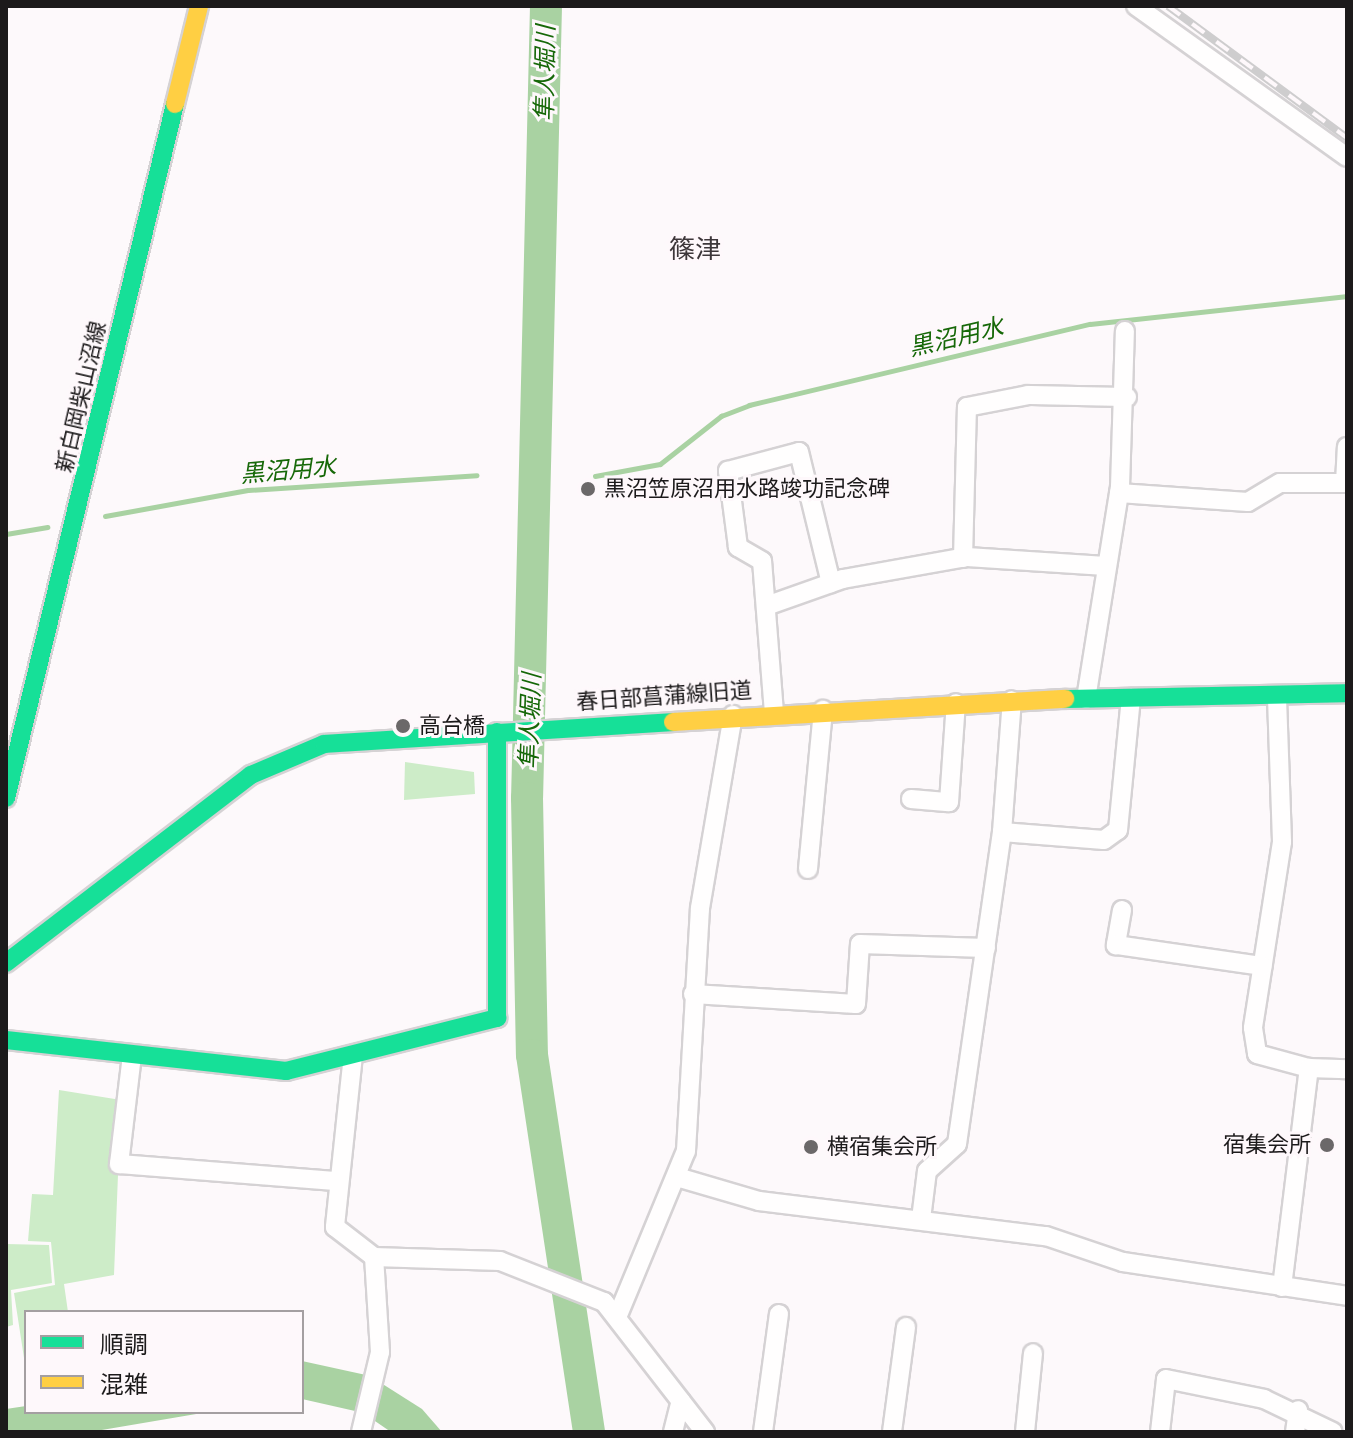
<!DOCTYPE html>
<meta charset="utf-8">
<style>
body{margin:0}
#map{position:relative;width:1353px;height:1438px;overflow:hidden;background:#fdf9fb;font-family:"DM Sans","Noto Sans JP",sans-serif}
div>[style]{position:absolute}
.green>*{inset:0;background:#cdecc8}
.water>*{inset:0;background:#a9d2a2}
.stream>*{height:5px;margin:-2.5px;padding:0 2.5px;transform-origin:2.5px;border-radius:2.5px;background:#a9d2a2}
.river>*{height:32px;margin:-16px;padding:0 16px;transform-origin:16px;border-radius:16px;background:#a9d2a2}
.roads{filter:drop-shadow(2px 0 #d5d2d4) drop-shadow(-2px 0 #d5d2d4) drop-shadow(0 2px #d5d2d4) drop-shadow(0 -2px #d5d2d4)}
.street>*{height:18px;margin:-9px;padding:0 9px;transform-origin:9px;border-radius:9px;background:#fffefe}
.fast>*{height:18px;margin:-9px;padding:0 9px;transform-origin:9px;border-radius:9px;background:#16e098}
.slow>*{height:18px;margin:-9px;padding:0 9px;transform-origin:9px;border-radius:9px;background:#ffcf43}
.rail>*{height:8px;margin-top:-4px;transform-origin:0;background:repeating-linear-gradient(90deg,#fef8fb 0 15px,#cecdce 0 30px);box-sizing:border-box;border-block:2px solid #cecdce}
.dots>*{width:22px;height:22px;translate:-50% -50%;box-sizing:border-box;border:4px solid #fef8fb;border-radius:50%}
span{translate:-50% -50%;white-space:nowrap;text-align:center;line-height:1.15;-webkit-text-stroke:6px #fef8fb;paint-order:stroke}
.street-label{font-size:22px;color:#1c1a1b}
.poi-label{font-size:22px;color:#1c1a1b}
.left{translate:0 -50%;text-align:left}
.right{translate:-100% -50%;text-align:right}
.water-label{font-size:24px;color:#166808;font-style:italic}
.quarter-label{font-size:26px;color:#3d373a}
.frame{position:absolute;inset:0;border:8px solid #1c1a1b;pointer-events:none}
.legend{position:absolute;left:24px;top:1310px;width:280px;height:104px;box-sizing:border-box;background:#fef8fb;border:2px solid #a49fa1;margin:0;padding:10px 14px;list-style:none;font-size:24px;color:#1c1a1b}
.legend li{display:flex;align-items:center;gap:16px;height:40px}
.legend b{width:40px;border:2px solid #a49fa1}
</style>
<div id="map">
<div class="green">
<div style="clip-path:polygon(405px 762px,474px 772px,475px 794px,404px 800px)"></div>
<div style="clip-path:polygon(59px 1090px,121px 1100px,114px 1275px,64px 1284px,68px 1312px,26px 1312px,26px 1371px,14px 1293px,55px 1285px,51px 1242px,28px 1241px,32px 1194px,53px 1195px)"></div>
<div style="clip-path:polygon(6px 1244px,49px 1245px,52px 1283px,11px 1290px,13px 1325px,6px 1327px)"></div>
</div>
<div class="water">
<div style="clip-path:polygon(302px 1361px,366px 1375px,355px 1411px,302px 1399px)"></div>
<div style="clip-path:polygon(381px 1383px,422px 1409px,442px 1432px,391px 1432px,372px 1419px)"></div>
<div style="clip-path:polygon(26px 1406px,26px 1412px,208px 1412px,90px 1432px,6px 1432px,6px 1409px)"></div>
</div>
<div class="stream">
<div style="left:595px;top:476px;width:66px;rotate:-10.5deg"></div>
<div style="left:660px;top:464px;width:78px;rotate:-38.2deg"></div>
<div style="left:721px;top:416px;width:30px;rotate:-21deg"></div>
<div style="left:749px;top:405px;width:350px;rotate:-13.4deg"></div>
<div style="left:1090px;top:324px;width:259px;rotate:-6.2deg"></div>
<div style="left:105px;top:516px;width:145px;rotate:-10.3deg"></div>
<div style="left:248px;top:490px;width:229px;rotate:-3.7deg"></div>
<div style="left:6px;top:534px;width:42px;rotate:-9.7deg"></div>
</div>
<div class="river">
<div style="left:546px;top:6px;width:792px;rotate:91.37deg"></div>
<div style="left:527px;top:798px;width:257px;rotate:88.9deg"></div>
<div style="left:532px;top:1055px;width:381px;rotate:81.4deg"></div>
</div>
<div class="roads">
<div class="street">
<div style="left:1136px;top:6px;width:259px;rotate:35.6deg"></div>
<div style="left:1119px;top:493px;width:129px;rotate:4deg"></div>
<div style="left:1248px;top:502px;width:37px;rotate:-31deg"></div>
<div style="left:1280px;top:483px;width:65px"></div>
<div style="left:1345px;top:483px;width:36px;rotate:-87deg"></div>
<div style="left:963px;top:558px;width:151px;rotate:-88.5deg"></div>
<div style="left:967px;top:407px;width:62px;rotate:-11.1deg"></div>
<div style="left:1028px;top:395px;width:99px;rotate:1.2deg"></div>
<div style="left:769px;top:605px;width:78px;rotate:-19.4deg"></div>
<div style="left:843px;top:579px;width:126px;rotate:-10.1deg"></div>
<div style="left:967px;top:557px;width:139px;rotate:3.7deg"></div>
<div style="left:1277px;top:698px;width:144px;rotate:88deg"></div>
<div style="left:1282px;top:842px;width:188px;rotate:98.9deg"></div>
<div style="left:1253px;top:1028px;width:26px;rotate:81deg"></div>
<div style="left:1257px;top:1054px;width:54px;rotate:15.1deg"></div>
<div style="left:1086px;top:699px;width:215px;rotate:-80.9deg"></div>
<div style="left:1120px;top:487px;width:156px;rotate:-88.2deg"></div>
<div style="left:774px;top:713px;width:152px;rotate:-94.5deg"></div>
<div style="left:762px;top:561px;width:28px;rotate:-150deg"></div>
<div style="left:738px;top:547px;width:77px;rotate:-97.5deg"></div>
<div style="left:728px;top:471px;width:73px;rotate:-15deg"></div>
<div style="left:799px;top:452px;width:135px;rotate:76.3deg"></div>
<div style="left:911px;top:799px;width:38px;rotate:5deg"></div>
<div style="left:949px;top:802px;width:99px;rotate:-86deg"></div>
<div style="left:1002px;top:832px;width:102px;rotate:4.5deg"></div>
<div style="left:1104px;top:840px;width:17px;rotate:-36deg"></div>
<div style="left:1118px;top:830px;width:133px;rotate:-84.4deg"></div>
<div style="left:808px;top:869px;width:160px;rotate:-84.6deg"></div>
<div style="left:1122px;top:910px;width:36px;rotate:100deg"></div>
<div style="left:1116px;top:945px;width:148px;rotate:8.2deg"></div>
<div style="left:693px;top:994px;width:163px;rotate:3.5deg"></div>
<div style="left:856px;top:1004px;width:60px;rotate:-86.2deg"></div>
<div style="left:860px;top:944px;width:126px;rotate:1.8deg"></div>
<div style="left:132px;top:1055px;width:110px;rotate:96.8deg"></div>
<div style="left:119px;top:1164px;width:217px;rotate:4.5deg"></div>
<div style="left:353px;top:1055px;width:173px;rotate:96deg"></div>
<div style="left:335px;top:1227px;width:49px;rotate:37.6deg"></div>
<div style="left:374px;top:1257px;width:126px;rotate:1.8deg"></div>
<div style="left:500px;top:1261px;width:112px;rotate:21.5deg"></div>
<div style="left:604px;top:1302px;width:165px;rotate:52.2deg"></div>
<div style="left:677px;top:1177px;width:85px;rotate:16.3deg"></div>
<div style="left:759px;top:1201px;width:289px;rotate:7deg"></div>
<div style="left:1046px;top:1236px;width:81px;rotate:18.7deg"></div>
<div style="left:1123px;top:1262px;width:227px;rotate:8.6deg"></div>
<div style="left:921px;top:1219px;width:48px;rotate:-82.9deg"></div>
<div style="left:927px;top:1171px;width:40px;rotate:-42deg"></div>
<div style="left:957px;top:1144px;width:315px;rotate:-81.8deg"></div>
<div style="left:1002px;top:832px;width:132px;rotate:-85.7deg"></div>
<div style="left:1282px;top:1287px;width:221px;rotate:-83deg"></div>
<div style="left:1309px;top:1068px;width:38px;rotate:2deg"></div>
<div style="left:618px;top:1315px;width:178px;rotate:-67.5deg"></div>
<div style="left:686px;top:1151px;width:243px;rotate:-86.7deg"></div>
<div style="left:700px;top:908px;width:196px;rotate:-80.3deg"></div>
<div style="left:361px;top:1432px;width:82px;rotate:-76.6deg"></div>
<div style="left:380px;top:1352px;width:95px;rotate:-93.6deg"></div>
<div style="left:673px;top:1432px;width:32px;rotate:-76deg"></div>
<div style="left:763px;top:1432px;width:119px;rotate:-82.3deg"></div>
<div style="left:892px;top:1432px;width:106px;rotate:-82.4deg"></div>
<div style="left:1025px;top:1432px;width:79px;rotate:-84.2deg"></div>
<div style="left:1160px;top:1432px;width:53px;rotate:-83.5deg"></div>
<div style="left:1166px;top:1379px;width:100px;rotate:11.5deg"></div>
<div style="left:1264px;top:1399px;width:76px;rotate:25.6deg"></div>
<div style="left:1295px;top:1432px;width:22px;rotate:-82deg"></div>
</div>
<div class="fast">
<div style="left:1065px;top:699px;width:282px;rotate:-1.2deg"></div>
<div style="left:6px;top:798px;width:714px;rotate:-76.31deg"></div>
<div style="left:6px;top:963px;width:309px;rotate:-37.5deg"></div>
<div style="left:251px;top:775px;width:79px;rotate:-23deg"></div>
<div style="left:324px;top:744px;width:350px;rotate:-3.6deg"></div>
<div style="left:6px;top:1040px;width:282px;rotate:6.3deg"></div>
<div style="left:286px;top:1071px;width:218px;rotate:-14.1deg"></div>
<div style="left:497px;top:1018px;width:286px;rotate:-90deg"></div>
</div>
<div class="slow">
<div style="left:175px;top:104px;width:101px;rotate:-76.2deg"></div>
<div style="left:673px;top:722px;width:393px;rotate:-3.4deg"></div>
</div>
</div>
<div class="rail">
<div style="left:1168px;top:6px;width:222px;rotate:36.4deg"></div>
</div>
<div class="dots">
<div style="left:588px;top:489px;background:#6b6869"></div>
<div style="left:403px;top:726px;background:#6b6869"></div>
<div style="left:1327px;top:1145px;background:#6b6869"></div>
<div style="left:811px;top:1147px;background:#6b6869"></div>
</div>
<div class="street-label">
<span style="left:81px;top:397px;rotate:-77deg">新白岡柴山沼線</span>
<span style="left:664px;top:696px;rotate:-4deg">春日部菖蒲線旧道</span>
</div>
<div class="poi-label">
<span class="left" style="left:604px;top:489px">黒沼笠原沼用水路竣功記念碑</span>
<span class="left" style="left:419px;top:726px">高台橋</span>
<span class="right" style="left:1311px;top:1145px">宿集会所</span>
<span class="left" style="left:827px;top:1147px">横宿集会所</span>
</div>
<div class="water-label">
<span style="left:545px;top:73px;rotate:-89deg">隼人堀川</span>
<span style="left:956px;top:337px;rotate:-13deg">黒沼用水</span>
<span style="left:288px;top:470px;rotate:-5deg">黒沼用水</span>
<span style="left:530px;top:721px;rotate:-88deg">隼人堀川</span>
</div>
<div class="quarter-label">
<span style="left:695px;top:250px">篠津</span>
</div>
<div class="frame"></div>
<ul class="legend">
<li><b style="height:10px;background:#16e098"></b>順調</li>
<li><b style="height:10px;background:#ffcf43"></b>混雑</li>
</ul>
</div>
